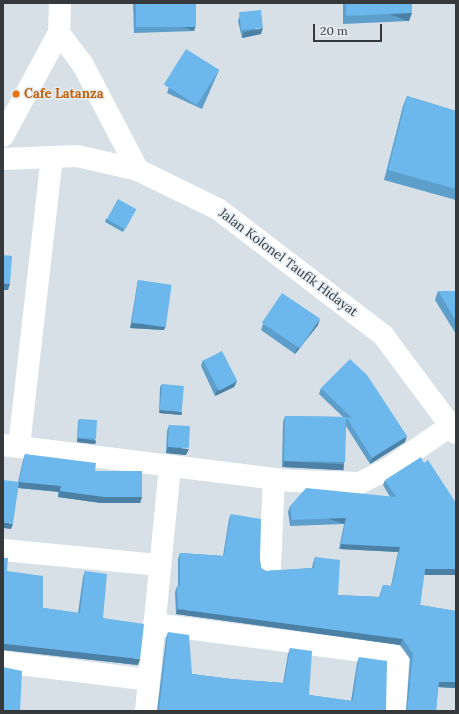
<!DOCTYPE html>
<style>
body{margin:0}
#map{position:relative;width:459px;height:714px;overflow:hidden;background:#d7e0e6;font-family:Lora,serif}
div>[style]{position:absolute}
.minor>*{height:22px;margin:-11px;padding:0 11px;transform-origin:11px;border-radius:11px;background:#fff}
.secondary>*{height:22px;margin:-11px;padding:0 11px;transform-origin:11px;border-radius:11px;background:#fff}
.wall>*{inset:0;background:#5d9ecb}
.shaded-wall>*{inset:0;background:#4c81a5;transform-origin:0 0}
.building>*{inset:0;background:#6cb8ec;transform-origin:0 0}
.dots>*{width:11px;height:11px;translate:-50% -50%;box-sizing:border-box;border:2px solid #e4edf4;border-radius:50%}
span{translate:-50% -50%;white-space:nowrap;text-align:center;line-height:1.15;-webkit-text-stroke:3px #e4edf4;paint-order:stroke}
.food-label{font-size:13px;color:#c56008;font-weight:700}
.left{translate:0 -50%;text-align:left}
.street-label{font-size:13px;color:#36393c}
.frame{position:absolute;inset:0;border:4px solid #36393c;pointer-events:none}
.scale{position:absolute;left:313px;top:24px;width:69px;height:18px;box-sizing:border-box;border:2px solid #36393c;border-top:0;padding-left:5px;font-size:12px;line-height:14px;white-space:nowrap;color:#36393c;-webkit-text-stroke:3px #e4edf4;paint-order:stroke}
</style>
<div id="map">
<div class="minor">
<div style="left:3px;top:445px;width:292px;rotate:7.1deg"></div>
<div style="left:293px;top:481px;width:67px;rotate:1.7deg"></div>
<div style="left:360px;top:483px;width:33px;rotate:-27deg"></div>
<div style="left:389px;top:468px;width:81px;rotate:-34.5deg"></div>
<div style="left:19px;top:446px;width:290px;rotate:-83.5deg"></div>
<div style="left:3px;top:550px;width:158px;rotate:5.5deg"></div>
<div style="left:270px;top:566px;width:87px;rotate:-87.4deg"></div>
<div style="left:154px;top:624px;width:241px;rotate:7.4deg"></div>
<div style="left:393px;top:655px;width:6px;rotate:39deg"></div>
<div style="left:398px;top:659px;width:52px;rotate:93.3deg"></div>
<div style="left:3px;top:662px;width:147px;rotate:7deg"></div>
<div style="left:146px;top:711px;width:245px;rotate:-84.4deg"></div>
</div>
<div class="secondary">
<div style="left:59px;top:33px;width:38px;rotate:53deg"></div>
<div style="left:82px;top:63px;width:121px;rotate:62.4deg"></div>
<div style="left:3px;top:136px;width:117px;rotate:-61.5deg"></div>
<div style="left:59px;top:33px;width:30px;rotate:-88deg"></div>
<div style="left:3px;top:159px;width:74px;rotate:-2.3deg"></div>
<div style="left:77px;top:156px;width:63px;rotate:12.9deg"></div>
<div style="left:138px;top:170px;width:89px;rotate:26deg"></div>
<div style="left:218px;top:209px;width:208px;rotate:37.4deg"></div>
<div style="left:383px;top:335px;width:122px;rotate:53.3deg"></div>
</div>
<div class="wall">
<div style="clip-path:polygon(133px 3px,196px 3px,196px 25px,194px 31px,134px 33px)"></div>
<div style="clip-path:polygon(343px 3px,412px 3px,409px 21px,343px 24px)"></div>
<div style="clip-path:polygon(240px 15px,261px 34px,242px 38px,238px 21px)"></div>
<div style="clip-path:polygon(219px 70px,202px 109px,167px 93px,169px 87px)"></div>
<div style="clip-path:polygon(407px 96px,456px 111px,456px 200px,384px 180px,403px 106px)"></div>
<div style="clip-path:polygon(136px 209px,123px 232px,105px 222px,106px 219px)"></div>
<div style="clip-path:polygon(138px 280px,164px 330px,130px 328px,137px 285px)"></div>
<div style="clip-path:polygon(438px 291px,456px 291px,456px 334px,435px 300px)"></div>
<div style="clip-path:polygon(263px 324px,318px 325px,295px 354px,261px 330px)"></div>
<div style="clip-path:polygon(203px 360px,237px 381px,234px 387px,215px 396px,201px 366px)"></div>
<div style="clip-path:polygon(162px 384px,181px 415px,159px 413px,160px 387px)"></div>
<div style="clip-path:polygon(321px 388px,405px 442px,370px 464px,346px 426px,344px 464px,341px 470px,282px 467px,283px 422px,285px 416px,343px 417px,319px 394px)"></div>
<div style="clip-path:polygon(79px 419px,96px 441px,95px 444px,77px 442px,78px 422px)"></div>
<div style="clip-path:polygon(169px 425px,186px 455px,166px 453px,167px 431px)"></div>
<div style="clip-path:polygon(25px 454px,95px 471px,142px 497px,140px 503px,101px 503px,58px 497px,58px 492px,18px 488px,11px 529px,18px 482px,23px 460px)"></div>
<div style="clip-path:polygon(385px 480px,456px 575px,424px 575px,420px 605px,455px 611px,456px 599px,456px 688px,438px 687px,436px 711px,406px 711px,410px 659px,400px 645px,176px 614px,175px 592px,177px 586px,178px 586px,178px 559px,180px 553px,223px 556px,229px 519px,231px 514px,260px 560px,261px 568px,266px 571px,312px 568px,313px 563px,315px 557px,338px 595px,379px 597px,383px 585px,391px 586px,398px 552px,339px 549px,344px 524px,290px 526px,288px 512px,290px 506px,390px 497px,383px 485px)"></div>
<div style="clip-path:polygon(3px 558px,7px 571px,43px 608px,78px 613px,83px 577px,85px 571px,103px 618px,138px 665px,3px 650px)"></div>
<div style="clip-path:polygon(168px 632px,192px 674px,231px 679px,283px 683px,288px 654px,290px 648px,309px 695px,351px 701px,357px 663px,359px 657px,386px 711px,157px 711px,166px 638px)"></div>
</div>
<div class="shaded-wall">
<div style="left:412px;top:13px;width:9px;height:66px;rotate:111deg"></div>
<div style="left:196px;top:25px;width:6px;height:60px;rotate:108deg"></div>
<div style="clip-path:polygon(263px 28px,261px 34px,242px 38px,244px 32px)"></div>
<div style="clip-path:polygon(3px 283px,10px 284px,8px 290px,3px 290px)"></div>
<div style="clip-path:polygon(320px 319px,318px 325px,295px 354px,297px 348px)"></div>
<div style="clip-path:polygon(132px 323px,166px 326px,164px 330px,130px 328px)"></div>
<div style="clip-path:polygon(237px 381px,234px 387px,215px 396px,217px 390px)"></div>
<div style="left:160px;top:410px;width:22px;height:3px;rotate:5deg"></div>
<div style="clip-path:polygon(407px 436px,405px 442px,370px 464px,372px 458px)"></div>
<div style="clip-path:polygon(78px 438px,96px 441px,95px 444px,77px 442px)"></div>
<div style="clip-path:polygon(168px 447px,189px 449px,186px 455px,166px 453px)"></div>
<div style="left:284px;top:461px;width:60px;height:6px;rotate:3deg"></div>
<div style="left:19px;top:482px;width:42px;height:6px;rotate:5deg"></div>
<div style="clip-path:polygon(60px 491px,142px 497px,140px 503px,101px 503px,58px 497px)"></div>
<div style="left:346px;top:518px;width:6px;height:54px;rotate:108deg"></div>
<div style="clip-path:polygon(3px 522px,13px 524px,11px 529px,3px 528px)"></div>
<div style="left:341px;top:544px;width:59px;height:5px;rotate:3deg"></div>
<div style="left:425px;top:569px;width:31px;height:6px"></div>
<div style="clip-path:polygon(178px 609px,403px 639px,400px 645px,176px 614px)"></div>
<div style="clip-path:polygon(3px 644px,7px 644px,140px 659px,138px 665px,3px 650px)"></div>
<div style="clip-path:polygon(439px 682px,456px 682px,456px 688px,437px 687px)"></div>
</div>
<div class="building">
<div style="left:136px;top:3px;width:60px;height:24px"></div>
<div style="clip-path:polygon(346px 3px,412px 3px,412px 13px,346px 16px)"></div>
<div style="left:261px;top:10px;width:18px;height:22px;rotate:84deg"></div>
<div style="left:186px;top:49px;width:39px;height:42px;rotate:32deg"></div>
<div style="clip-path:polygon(407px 96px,456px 111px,456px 189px,388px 170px)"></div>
<div style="left:118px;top:199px;width:21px;height:23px;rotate:29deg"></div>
<div style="clip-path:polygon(3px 255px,12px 256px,10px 284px,3px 283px)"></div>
<div style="left:138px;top:280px;width:34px;height:43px;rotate:8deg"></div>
<div style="clip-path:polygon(438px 291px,456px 291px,456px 321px)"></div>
<div style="left:282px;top:293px;width:46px;height:36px;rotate:34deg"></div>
<div style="left:222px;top:351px;width:34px;height:21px;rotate:63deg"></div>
<div style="clip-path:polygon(350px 359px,367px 375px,407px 436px,372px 458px,346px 417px,352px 418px,321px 388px)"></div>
<div style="left:162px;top:384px;width:22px;height:26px;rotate:5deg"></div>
<div style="left:285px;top:416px;width:61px;height:45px;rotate:1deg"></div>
<div style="left:79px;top:419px;width:18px;height:19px;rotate:3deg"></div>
<div style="left:169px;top:425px;width:21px;height:22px;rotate:3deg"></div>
<div style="clip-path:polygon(25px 454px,96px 463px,95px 471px,142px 471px,142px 497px,104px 497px,60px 491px,61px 486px,19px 482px)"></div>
<div style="clip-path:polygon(421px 457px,424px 463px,428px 460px,456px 503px,456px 569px,425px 569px,420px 605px,456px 611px,456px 610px,456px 682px,439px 682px,436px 711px,407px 711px,413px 654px,403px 639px,178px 609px,177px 586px,180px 586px,180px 553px,224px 556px,231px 514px,261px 519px,260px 560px,261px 568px,266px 571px,314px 568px,315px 557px,340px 560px,338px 595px,380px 597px,383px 585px,392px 586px,400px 547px,341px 544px,346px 518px,292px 520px,290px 506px,306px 488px,396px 497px,385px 480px)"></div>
<div style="clip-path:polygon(3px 480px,19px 482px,13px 524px,3px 522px)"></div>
<div style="clip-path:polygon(3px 558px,8px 558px,7px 571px,43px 576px,43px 608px,80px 613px,85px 571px,107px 574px,103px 618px,144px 624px,140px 659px,7px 644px,3px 644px)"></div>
<div style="clip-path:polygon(168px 632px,189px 635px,192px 674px,231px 679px,284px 683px,290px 648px,312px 651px,309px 695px,353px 701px,359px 657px,387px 661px,386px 711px,159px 711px)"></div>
<div style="clip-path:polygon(3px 667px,22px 671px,20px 711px,3px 711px)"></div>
</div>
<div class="dots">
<div style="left:16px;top:94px;background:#e8710a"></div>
</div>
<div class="food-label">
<span class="left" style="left:24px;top:94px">Cafe Latanza</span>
</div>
<div class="street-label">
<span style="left:288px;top:263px;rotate:37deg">Jalan Kolonel Taufik Hidayat</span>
</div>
<div class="frame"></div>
<div class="scale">20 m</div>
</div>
